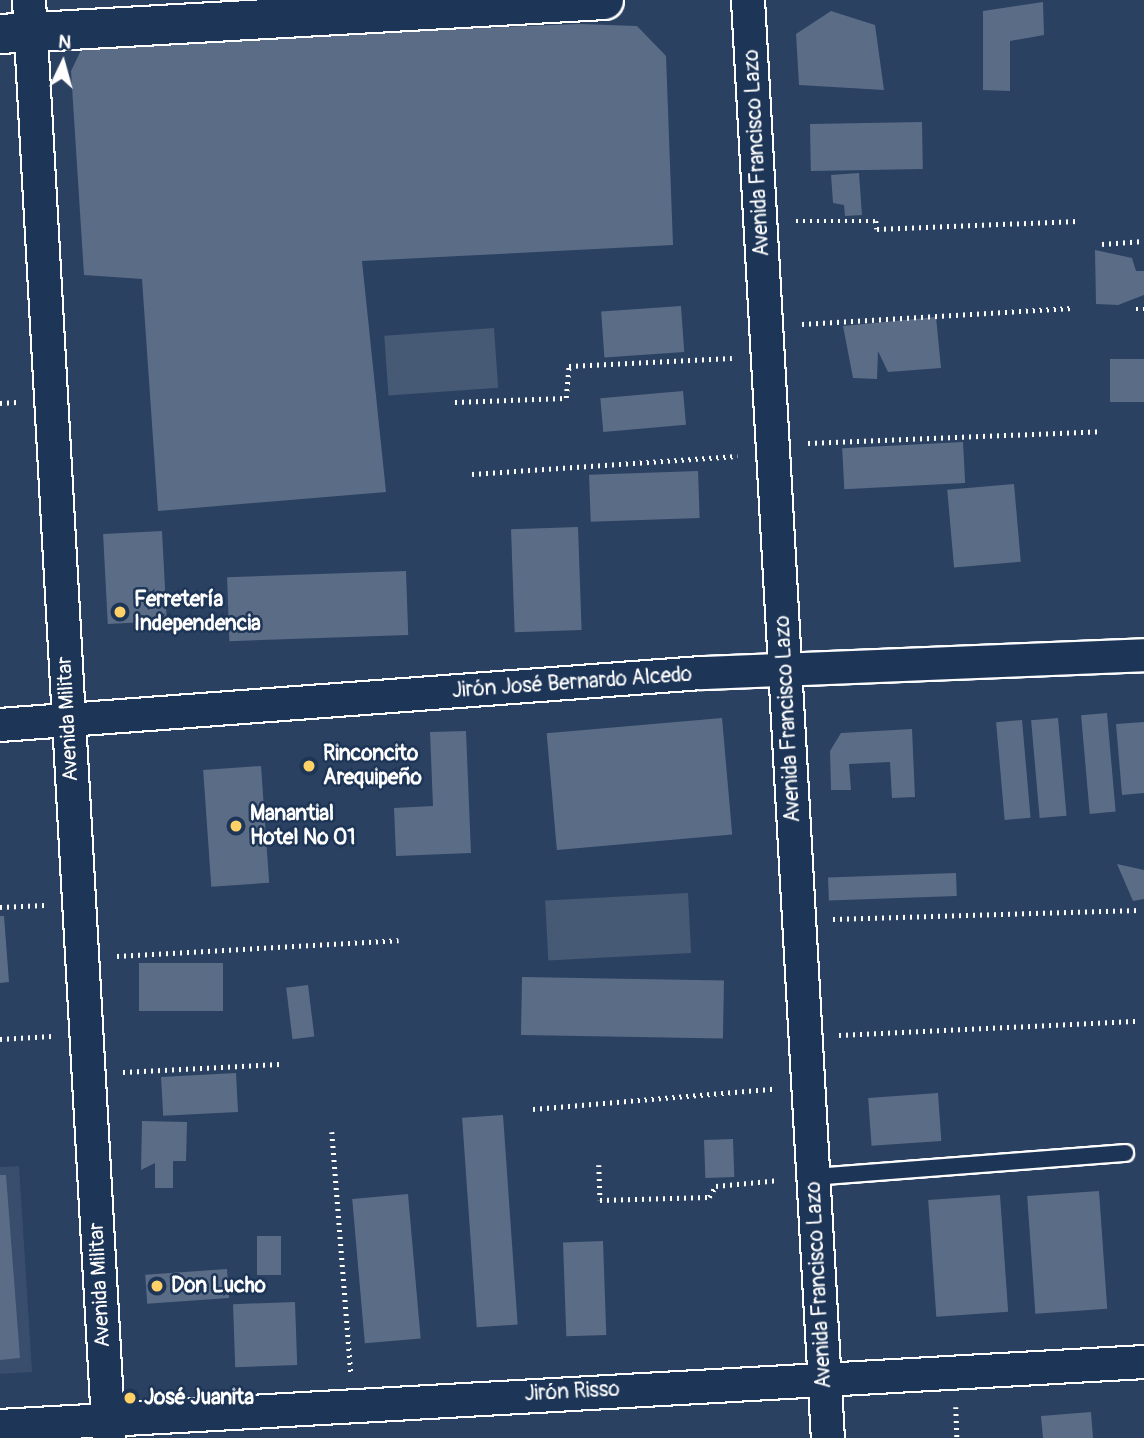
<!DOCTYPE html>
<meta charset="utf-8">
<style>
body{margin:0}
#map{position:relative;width:1144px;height:1438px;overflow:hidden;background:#2a4161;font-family:Pangolin,sans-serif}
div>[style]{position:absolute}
.built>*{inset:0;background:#394e6c}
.green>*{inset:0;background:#465975;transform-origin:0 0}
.building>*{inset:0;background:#5b6c86;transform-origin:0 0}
.path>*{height:4.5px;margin-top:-2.25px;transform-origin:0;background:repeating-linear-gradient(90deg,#fff 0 2px,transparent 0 7px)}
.roads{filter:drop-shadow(2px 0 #fff) drop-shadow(-2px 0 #fff) drop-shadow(0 2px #fff) drop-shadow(0 -2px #fff)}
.service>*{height:16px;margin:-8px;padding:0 8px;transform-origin:8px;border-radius:8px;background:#1d3557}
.minor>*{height:32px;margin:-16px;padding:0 16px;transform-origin:16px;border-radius:16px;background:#1d3557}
.secondary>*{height:38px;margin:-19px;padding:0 19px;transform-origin:19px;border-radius:19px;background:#1d3557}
.dots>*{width:19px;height:19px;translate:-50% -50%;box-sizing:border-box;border:4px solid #1d3557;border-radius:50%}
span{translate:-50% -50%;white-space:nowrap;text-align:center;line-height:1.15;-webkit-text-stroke:5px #1d3557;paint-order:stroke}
.street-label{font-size:21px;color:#fff}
.poi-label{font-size:21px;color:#fff;font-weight:700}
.left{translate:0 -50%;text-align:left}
.north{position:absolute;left:28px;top:28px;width:70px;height:70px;-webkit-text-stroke:5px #1d3557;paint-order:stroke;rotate:5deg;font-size:19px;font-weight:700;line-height:28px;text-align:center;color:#fff}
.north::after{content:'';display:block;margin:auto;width:24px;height:32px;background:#fff;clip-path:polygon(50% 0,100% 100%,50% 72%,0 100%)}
</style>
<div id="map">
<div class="built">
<div style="clip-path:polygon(19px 1166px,32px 1372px,0 1374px,0 1167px)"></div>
</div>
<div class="green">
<div style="left:494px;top:328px;width:60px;height:110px;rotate:86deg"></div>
<div style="left:688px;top:893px;width:60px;height:143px;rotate:87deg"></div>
</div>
<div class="building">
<div style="clip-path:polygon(1043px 2px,1044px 35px,1010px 41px,1010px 91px,983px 90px,983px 11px)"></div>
<div style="clip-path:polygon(831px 11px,875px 25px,884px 90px,799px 85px,796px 34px)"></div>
<div style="clip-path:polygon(579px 24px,637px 26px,666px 56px,673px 245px,362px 261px,386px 492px,158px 511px,142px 279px,84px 275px,71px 71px,84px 44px)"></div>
<div style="left:922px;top:122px;width:47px;height:112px;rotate:89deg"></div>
<div style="clip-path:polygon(859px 173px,862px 215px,845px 216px,844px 205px,833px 203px,831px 175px)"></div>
<div style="clip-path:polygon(1095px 250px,1132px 258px,1136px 271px,1144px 271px,1144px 295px,1118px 305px,1096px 304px)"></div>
<div style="left:681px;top:306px;width:46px;height:80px;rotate:86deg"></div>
<div style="clip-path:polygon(936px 317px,941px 368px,888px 372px,878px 351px,877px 379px,853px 378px,843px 326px)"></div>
<div style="left:1144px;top:359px;width:43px;height:34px;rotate:90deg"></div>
<div style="left:683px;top:391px;width:34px;height:83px;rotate:85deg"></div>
<div style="left:963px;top:442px;width:41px;height:121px;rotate:87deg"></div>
<div style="left:698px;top:471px;width:47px;height:109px;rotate:88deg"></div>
<div style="left:1014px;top:484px;width:78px;height:67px;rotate:85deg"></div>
<div style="left:578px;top:527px;width:103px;height:67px;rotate:88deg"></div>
<div style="left:162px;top:531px;width:90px;height:59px;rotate:87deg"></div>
<div style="left:406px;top:571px;width:64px;height:179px;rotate:88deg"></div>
<div style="left:1107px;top:713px;width:99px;height:26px;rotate:85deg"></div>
<div style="left:722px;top:718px;width:117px;height:176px;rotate:85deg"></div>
<div style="left:1058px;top:718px;width:98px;height:27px;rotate:85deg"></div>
<div style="left:1022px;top:720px;width:98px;height:26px;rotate:85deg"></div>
<div style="clip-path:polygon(1144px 722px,1144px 793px,1122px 795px,1116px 724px)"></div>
<div style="clip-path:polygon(912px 729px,915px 797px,892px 798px,890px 762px,849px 764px,851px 790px,831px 790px,830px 751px,841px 733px)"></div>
<div style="clip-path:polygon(466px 731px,471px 853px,396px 856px,394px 808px,433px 806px,430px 732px)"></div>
<div style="left:261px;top:766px;width:117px;height:58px;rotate:86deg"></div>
<div style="clip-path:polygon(1117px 864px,1144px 870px,1144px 899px,1133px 901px)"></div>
<div style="left:956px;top:873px;width:23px;height:128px;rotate:88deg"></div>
<div style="clip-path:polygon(0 916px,4px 916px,9px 982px,0 983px)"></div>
<div style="left:139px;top:963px;width:84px;height:48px"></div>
<div style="left:522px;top:977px;width:202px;height:58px;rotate:1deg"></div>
<div style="left:308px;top:985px;width:52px;height:22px;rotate:83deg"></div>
<div style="left:236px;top:1073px;width:39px;height:75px;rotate:87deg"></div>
<div style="left:938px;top:1093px;width:48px;height:70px;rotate:86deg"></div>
<div style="left:503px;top:1115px;width:210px;height:41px;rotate:86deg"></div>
<div style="clip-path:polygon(142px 1121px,187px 1122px,186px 1161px,173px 1161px,173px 1188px,155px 1188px,155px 1163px,141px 1170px)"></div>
<div style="left:733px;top:1139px;width:38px;height:29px;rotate:88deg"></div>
<div style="clip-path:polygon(0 1175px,6px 1175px,20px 1358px,0 1360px)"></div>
<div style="left:1099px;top:1191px;width:118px;height:72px;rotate:86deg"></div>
<div style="left:408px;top:1194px;width:145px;height:56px;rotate:85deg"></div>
<div style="left:1000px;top:1195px;width:117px;height:72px;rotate:86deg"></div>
<div style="left:257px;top:1236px;width:24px;height:39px"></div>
<div style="left:603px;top:1241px;width:94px;height:40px;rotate:88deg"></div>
<div style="left:227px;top:1269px;width:29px;height:82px;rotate:86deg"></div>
<div style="left:295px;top:1302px;width:63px;height:62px;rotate:88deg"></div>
<div style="clip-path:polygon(1091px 1412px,1093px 1438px,1043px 1438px,1041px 1416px)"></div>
</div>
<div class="path">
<div style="left:796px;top:221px;width:80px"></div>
<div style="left:876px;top:221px;width:8px;rotate:83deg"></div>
<div style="left:877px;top:229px;width:201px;rotate:-2.3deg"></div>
<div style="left:1102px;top:244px;width:42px;rotate:-4.1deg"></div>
<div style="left:1136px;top:309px;width:8px"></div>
<div style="left:802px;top:324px;width:271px;rotate:-3.4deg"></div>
<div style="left:455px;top:402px;width:111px;rotate:-2.1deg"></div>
<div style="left:566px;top:398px;width:32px;rotate:-85deg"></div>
<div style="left:569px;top:366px;width:163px;rotate:-2.8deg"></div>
<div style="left:0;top:403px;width:17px;rotate:-3deg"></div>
<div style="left:808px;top:443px;width:293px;rotate:-2.3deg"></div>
<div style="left:472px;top:474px;width:266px;rotate:-3.9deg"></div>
<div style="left:0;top:907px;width:45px;rotate:-2.5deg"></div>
<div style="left:833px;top:919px;width:307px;rotate:-1.7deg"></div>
<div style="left:117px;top:956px;width:282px;rotate:-3.2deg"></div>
<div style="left:839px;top:1035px;width:300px;rotate:-2.7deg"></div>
<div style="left:0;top:1039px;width:52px;rotate:-3.3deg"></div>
<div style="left:123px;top:1072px;width:157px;rotate:-2.9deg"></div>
<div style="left:533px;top:1109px;width:241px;rotate:-4.8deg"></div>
<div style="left:332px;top:1132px;width:241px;rotate:85.5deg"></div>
<div style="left:599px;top:1165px;width:35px;rotate:88deg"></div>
<div style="left:600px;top:1200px;width:109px;rotate:-1.6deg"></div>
<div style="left:709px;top:1197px;width:13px;rotate:-58deg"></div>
<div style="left:716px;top:1186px;width:63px;rotate:-5.4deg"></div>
<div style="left:956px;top:1407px;width:31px;rotate:88deg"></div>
</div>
<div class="roads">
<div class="service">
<div style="left:813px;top:1177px;width:313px;rotate:-4.4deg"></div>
</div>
<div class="minor">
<div style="left:29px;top:0;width:1440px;rotate:86.82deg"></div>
<div style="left:748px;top:0;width:1440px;rotate:86.82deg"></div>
<div style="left:0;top:725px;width:704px;rotate:-4.24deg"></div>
<div style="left:702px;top:673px;width:442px;rotate:-2.3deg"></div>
<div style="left:0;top:1426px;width:1146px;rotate:-3.2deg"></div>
</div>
<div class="secondary">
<div style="left:0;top:34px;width:605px;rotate:-3.22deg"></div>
</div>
</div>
<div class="dots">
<div style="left:120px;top:612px;background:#ffd166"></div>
<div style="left:309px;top:766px;background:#ffd166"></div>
<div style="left:236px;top:826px;background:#ffd166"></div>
<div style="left:157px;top:1286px;background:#ffd166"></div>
<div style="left:130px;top:1398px;background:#ffd166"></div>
</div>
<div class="street-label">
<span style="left:757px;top:153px;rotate:-93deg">Avenida Francisco Lazo</span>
<span style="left:572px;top:683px;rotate:-4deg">Jirón José Bernardo Alcedo</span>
<span style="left:68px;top:719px;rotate:-93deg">Avenida Militar</span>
<span style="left:788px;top:719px;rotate:-93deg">Avenida Francisco Lazo</span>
<span style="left:100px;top:1285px;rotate:-93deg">Avenida Militar</span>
<span style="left:819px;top:1285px;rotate:-93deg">Avenida Francisco Lazo</span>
<span style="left:572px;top:1392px;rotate:-3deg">Jirón Risso</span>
</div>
<div class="poi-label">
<span class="left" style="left:134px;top:612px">Ferretería<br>Independencia</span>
<span class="left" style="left:323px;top:766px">Rinconcito<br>Arequipeño</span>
<span class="left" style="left:250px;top:826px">Manantial<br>Hotel No 01</span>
<span class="left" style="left:171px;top:1286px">Don Lucho</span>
<span class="left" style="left:144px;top:1398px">José Juanita</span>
</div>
<div class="north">N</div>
</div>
